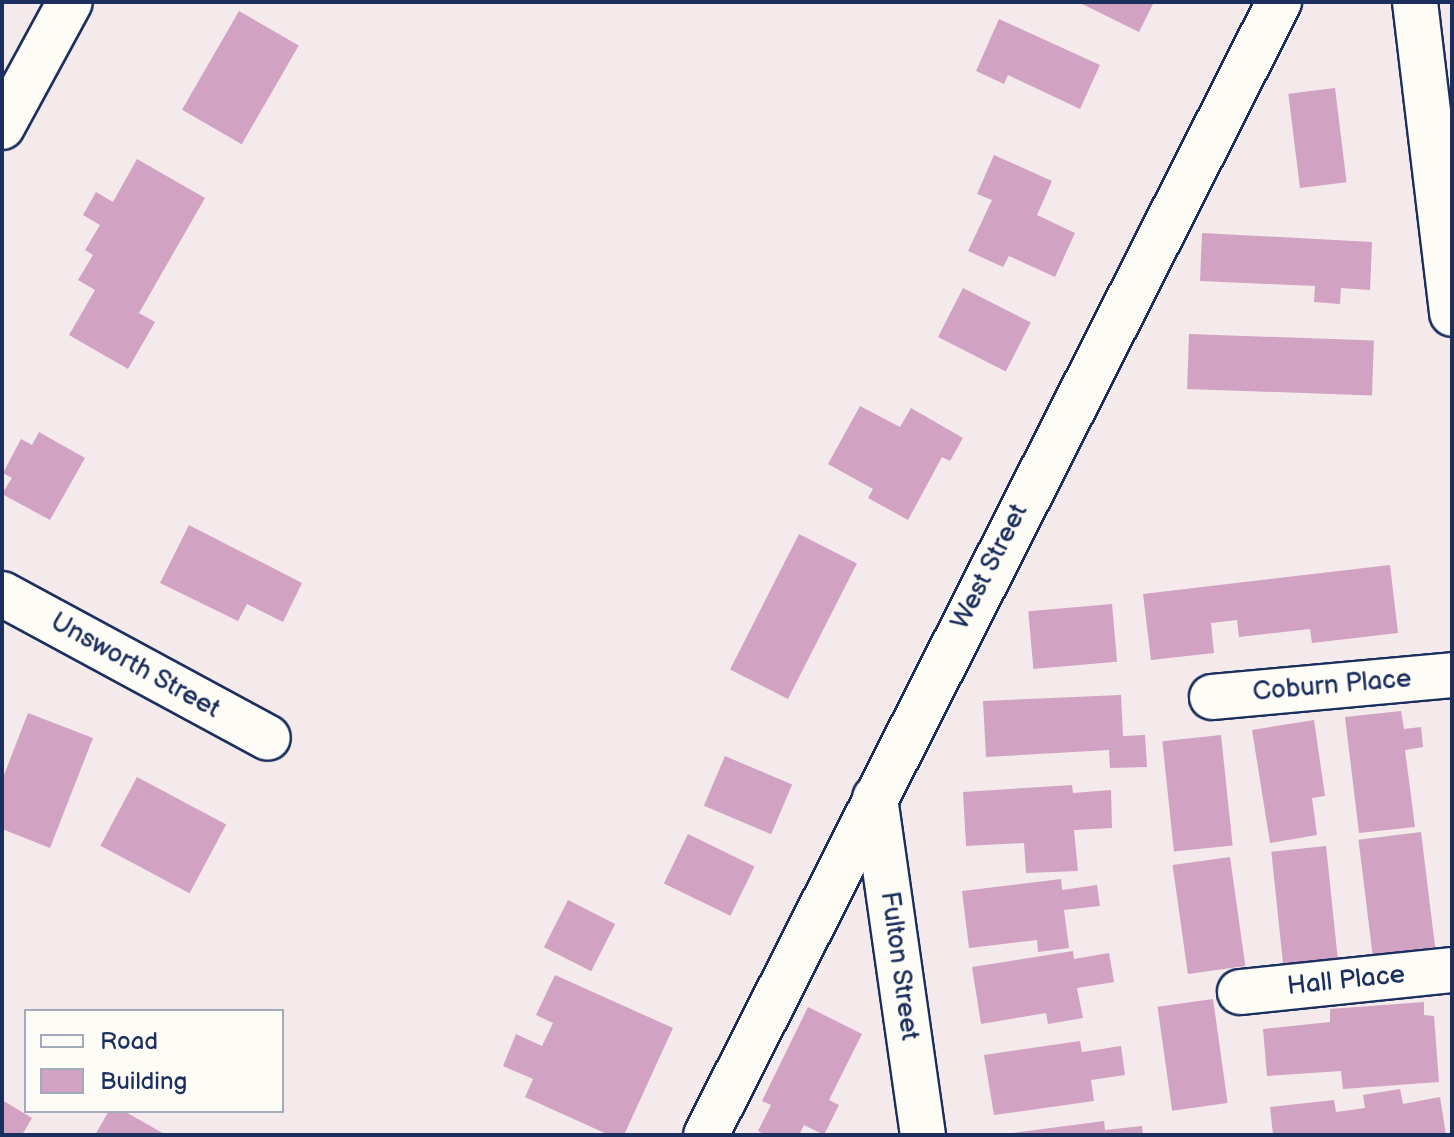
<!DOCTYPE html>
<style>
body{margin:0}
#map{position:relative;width:1454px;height:1137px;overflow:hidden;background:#f4eaec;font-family:"Balsamiq Sans",sans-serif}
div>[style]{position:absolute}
.building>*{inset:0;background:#d2a2c2;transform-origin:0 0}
.roads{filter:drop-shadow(2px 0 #1b2f5e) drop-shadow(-2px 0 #1b2f5e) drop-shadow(0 2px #1b2f5e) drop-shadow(0 -2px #1b2f5e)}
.minor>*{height:44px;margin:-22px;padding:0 22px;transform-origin:22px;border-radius:22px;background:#fdfcf7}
span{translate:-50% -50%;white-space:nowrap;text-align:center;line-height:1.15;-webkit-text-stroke:8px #fdfcf7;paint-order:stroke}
.street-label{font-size:26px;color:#1b2f5e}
.frame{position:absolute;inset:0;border:4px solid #1b2f5e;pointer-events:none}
.legend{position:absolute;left:24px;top:1009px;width:260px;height:104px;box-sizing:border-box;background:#fdfcf7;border:2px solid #a3aaba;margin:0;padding:10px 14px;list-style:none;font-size:24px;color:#1b2f5e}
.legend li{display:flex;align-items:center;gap:16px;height:40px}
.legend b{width:40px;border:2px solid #a3aaba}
</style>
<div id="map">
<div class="building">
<div style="clip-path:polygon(1078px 2px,1154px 2px,1139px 32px)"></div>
<div style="left:239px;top:11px;width:69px;height:114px;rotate:30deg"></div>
<div style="clip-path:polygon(999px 19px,1100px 65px,1080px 109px,1008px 75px,1004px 84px,976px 71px)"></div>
<div style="left:1335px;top:88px;width:95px;height:47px;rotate:83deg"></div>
<div style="clip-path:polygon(994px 155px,1052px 181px,1037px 215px,1075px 233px,1055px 277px,1009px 256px,1003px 267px,968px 251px,992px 200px,977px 194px)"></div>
<div style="clip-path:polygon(137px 159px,205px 198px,139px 313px,155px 322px,128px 369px,69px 335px,95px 290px,78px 280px,93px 255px,85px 250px,100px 225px,83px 215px,96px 192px,113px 202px)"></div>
<div style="clip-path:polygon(1202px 233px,1372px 242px,1370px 290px,1341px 288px,1340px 304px,1314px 302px,1315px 286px,1200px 281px)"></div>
<div style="left:963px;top:288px;width:76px;height:55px;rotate:27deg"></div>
<div style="left:1189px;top:334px;width:185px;height:55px;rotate:2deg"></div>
<div style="clip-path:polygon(860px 406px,900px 427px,911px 408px,963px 438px,950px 461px,942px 457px,908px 520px,868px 498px,873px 489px,828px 464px)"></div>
<div style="clip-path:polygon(39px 432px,85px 458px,50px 520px,2px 494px,12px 478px,3px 473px,21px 439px,32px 445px)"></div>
<div style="clip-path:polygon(189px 525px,302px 583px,283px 622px,247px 604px,238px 621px,160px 583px)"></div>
<div style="left:799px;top:534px;width:65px;height:152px;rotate:27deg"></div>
<div style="clip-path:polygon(1390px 565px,1398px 633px,1312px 643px,1310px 629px,1239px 637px,1237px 620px,1211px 623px,1214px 653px,1151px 660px,1143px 594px)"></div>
<div style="left:1112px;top:604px;width:58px;height:84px;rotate:85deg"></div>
<div style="clip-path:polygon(1121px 695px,1123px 736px,1145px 735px,1147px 767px,1110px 768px,1109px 750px,986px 757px,983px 701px)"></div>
<div style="clip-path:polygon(1401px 711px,1404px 729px,1421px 727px,1423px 747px,1405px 750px,1415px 827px,1359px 833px,1345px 717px)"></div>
<div style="clip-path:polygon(28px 713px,93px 738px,50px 848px,2px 829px,2px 780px)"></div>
<div style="clip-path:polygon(1314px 720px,1325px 796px,1312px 798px,1317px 835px,1270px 843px,1252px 730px)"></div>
<div style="left:1221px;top:735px;width:111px;height:59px;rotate:84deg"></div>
<div style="left:725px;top:756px;width:73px;height:54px;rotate:23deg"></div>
<div style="left:137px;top:777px;width:101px;height:78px;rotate:28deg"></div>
<div style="clip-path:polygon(1072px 785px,1073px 793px,1111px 790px,1112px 828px,1074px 830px,1078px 871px,1026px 873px,1024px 843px,966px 846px,963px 792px)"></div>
<div style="left:1421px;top:832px;width:116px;height:63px;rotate:83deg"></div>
<div style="left:688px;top:834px;width:74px;height:55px;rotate:26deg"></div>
<div style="left:1326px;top:846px;width:113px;height:55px;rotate:84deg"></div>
<div style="left:1230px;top:857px;width:110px;height:58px;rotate:82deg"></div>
<div style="clip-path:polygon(1061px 879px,1062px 890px,1097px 885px,1100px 906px,1064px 910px,1069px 948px,1038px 952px,1037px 940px,969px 948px,962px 891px)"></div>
<div style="left:568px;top:900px;width:53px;height:53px;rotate:27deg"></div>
<div style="clip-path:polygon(1073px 951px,1074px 959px,1109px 953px,1114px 982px,1077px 988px,1083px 1018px,1048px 1024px,1046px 1013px,981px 1024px,972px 967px)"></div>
<div style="clip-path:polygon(555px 975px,673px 1028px,624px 1135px,609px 1135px,525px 1097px,533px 1079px,503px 1066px,516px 1034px,542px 1046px,553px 1023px,536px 1015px)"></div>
<div style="left:1213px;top:999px;width:105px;height:56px;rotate:82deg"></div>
<div style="clip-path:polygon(1424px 1002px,1424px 1015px,1434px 1016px,1439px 1082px,1343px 1089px,1341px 1071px,1267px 1076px,1263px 1029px,1330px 1022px,1330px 1009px)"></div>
<div style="clip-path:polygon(808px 1007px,862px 1034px,829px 1100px,839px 1105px,824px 1135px,804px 1125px,799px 1135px,766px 1135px,758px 1131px,771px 1105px,762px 1101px)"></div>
<div style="clip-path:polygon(1080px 1041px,1082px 1052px,1121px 1046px,1125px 1075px,1091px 1080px,1094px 1101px,994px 1115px,984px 1055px)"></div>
<div style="clip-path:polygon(1400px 1089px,1403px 1104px,1440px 1097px,1446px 1135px,1273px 1135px,1270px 1107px,1334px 1100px,1336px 1112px,1365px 1108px,1363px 1095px)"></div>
<div style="clip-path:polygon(2px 1100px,32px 1118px,22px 1135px,2px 1135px)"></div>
<div style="clip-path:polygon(109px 1111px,124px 1111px,166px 1135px,95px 1135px)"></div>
<div style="clip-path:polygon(1104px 1121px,1105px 1130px,1142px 1126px,1143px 1135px,997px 1135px)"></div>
</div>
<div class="roads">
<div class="minor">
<div style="left:1415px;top:2px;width:314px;rotate:83.2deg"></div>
<div style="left:2px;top:127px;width:142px;rotate:-61.5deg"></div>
<div style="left:2px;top:594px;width:302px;rotate:28.4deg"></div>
<div style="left:1212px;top:697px;width:241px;rotate:-5.2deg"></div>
<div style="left:875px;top:798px;width:340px;rotate:81.9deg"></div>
<div style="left:1240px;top:992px;width:213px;rotate:-5.9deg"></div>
<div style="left:706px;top:1135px;width:1270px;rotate:-63.17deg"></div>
</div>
</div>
<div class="street-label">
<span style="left:990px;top:567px;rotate:-63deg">West Street</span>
<span style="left:135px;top:666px;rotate:29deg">Unsworth Street</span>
<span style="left:1332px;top:686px;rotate:-5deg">Coburn Place</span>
<span style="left:899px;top:966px;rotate:82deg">Fulton Street</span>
<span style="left:1346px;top:981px;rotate:-6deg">Hall Place</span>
</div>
<div class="frame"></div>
<ul class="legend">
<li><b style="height:10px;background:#fdfcf7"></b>Road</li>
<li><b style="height:22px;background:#d2a2c2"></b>Building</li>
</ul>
</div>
